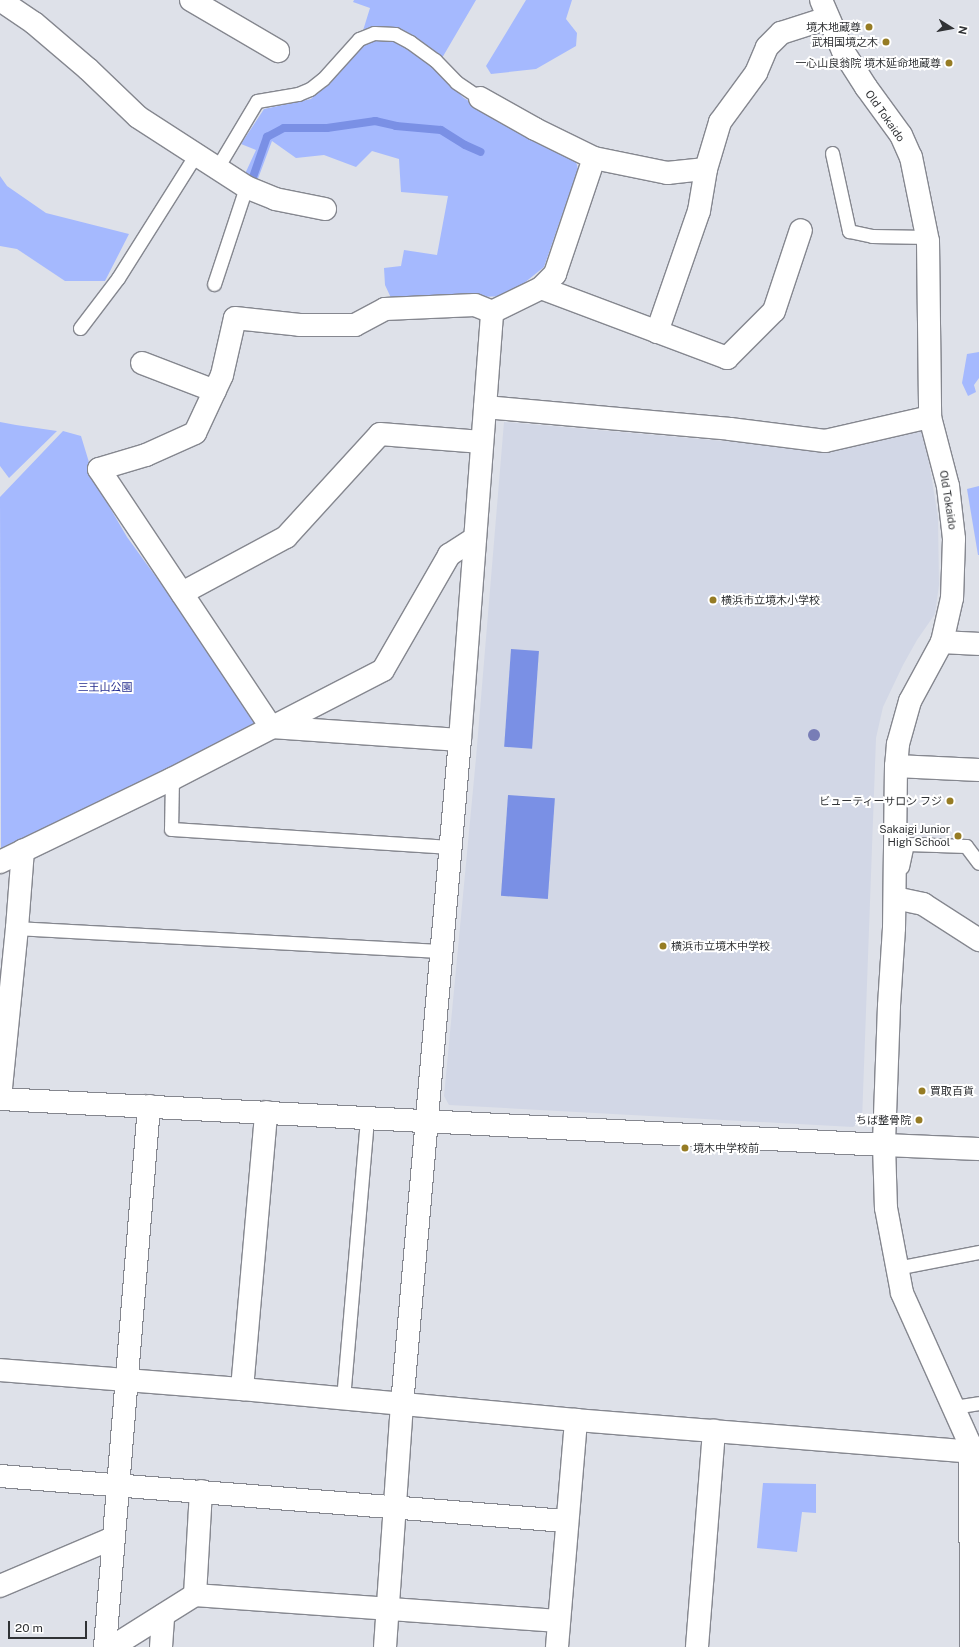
<!DOCTYPE html>
<meta charset="utf-8">
<style>
body{margin:0}
#map{position:relative;width:979px;height:1647px;overflow:hidden;background:#dee1e9;font-family:"Public Sans","Noto Sans JP",sans-serif}
div>[style]{position:absolute}
.built>*{inset:0;background:#d2d7e6}
.green>*{inset:0;background:#a5b9fe}
.water>*{inset:0;background:#7a90e5;transform-origin:0 0}
.stream>*{height:8px;margin:-4px;padding:0 4px;transform-origin:4px;border-radius:4px;background:#7a90e5}
.roads{filter:drop-shadow(1px 0 #85878f) drop-shadow(-1px 0 #85878f) drop-shadow(0 1px #85878f) drop-shadow(0 -1px #85878f)}
.lane>*{height:13px;margin:-6.5px;padding:0 6.5px;transform-origin:6.5px;border-radius:6.5px;background:#fff}
.street>*{height:22px;margin:-11px;padding:0 11px;transform-origin:11px;border-radius:11px;background:#fff}
.secondary>*{height:22px;margin:-11px;padding:0 11px;transform-origin:11px;border-radius:11px;background:#fff}
.trees>*{width:12px;height:12px;margin:-6px;border-radius:50%;background:#787db6}
.dots>*{width:11px;height:11px;translate:-50% -50%;box-sizing:border-box;border:2px solid #fff;border-radius:50%}
span{translate:-50% -50%;white-space:nowrap;text-align:center;line-height:1.15;-webkit-text-stroke:4px #fff;paint-order:stroke}
.poi-label{font-size:11px;color:#303235}
.right{translate:-100% -50%;text-align:right}
.left{translate:0 -50%;text-align:left}
.street-label{font-size:11px;color:#303235}
.park-label{font-size:11px;color:#242c8d}
.north{position:absolute;left:931px;top:8px;width:40px;height:40px;-webkit-text-stroke:3px #fff;paint-order:stroke;rotate:101deg;font-size:11px;font-weight:700;line-height:16px;text-align:center;color:#303235}
.north::after{content:'';display:block;margin:auto;width:14px;height:18px;background:#303235;clip-path:polygon(50% 0,100% 100%,50% 72%,0 100%)}
.scale{position:absolute;left:8px;top:1621px;width:79px;height:18px;box-sizing:border-box;border:2px solid #303235;border-top:0;padding-left:5px;font-size:12px;line-height:14px;white-space:nowrap;color:#303235;-webkit-text-stroke:3px #fff;paint-order:stroke}
</style>
<div id="map">
<div class="built">
<div style="clip-path:polygon(504px 422px,828px 450px,923px 426px,938px 517px,939px 585px,935px 614px,917px 640px,903px 665px,883px 707px,876px 738px,862px 1121px,853px 1127px,449px 1105px,444px 1096px,476px 758px)"></div>
</div>
<div class="green">
<div style="clip-path:polygon(354px 0,476px 0,435px 70px,464px 98px,485px 111px,574px 154px,578px 169px,544px 267px,508px 296px,392px 300px,385px 285px,384px 268px,401px 266px,404px 250px,437px 255px,448px 196px,401px 192px,399px 159px,372px 151px,356px 167px,324px 155px,296px 158px,272px 141px,256px 184px,244px 176px,256px 150px,241px 144px,264px 109px,311px 99px,357px 50px,370px 8px,353px 2px)"></div>
<div style="clip-path:polygon(526px 0,572px 0,566px 19px,577px 33px,576px 46px,536px 69px,491px 74px,486px 66px)"></div>
<div style="clip-path:polygon(0 176px,7px 186px,46px 213px,129px 234px,105px 281px,65px 281px,17px 249px,0 246px)"></div>
<div style="clip-path:polygon(979px 352px,979px 378px,974px 385px,976px 392px,968px 396px,962px 383px,967px 354px)"></div>
<div style="clip-path:polygon(0 422px,16px 425px,57px 431px,9px 478px,0 466px)"></div>
<div style="clip-path:polygon(63px 431px,81px 436px,95px 482px,127px 537px,180px 610px,255px 724px,209px 753px,1px 853px,0 497px)"></div>
<div style="clip-path:polygon(979px 486px,979px 555px,978px 555px,967px 489px)"></div>
<div style="clip-path:polygon(763px 1483px,816px 1484px,816px 1513px,802px 1512px,797px 1552px,757px 1548px)"></div>
</div>
<div class="water">
<div style="left:511px;top:649px;width:28px;height:98px;rotate:4deg"></div>
<div style="left:508px;top:795px;width:47px;height:101px;rotate:4deg"></div>
</div>
<div class="stream">
<div style="left:252px;top:180px;width:46px;rotate:-70.8deg"></div>
<div style="left:267px;top:137px;width:19px;rotate:-28deg"></div>
<div style="left:284px;top:128px;width:43px"></div>
<div style="left:327px;top:128px;width:49px;rotate:-8.3deg"></div>
<div style="left:375px;top:121px;width:22px;rotate:13deg"></div>
<div style="left:396px;top:126px;width:45px;rotate:5.1deg"></div>
<div style="left:441px;top:130px;width:28px;rotate:32deg"></div>
<div style="left:465px;top:145px;width:17px;rotate:24deg"></div>
</div>
<div class="roads">
<div class="lane">
<div style="left:832px;top:153px;width:80px;rotate:77.7deg"></div>
<div style="left:849px;top:231px;width:24px;rotate:12deg"></div>
<div style="left:872px;top:236px;width:56px;rotate:1deg"></div>
<div style="left:217px;top:168px;width:78px;rotate:-59.2deg"></div>
<div style="left:257px;top:101px;width:42px;rotate:-9.7deg"></div>
<div style="left:298px;top:94px;width:13px;rotate:-23deg"></div>
<div style="left:310px;top:89px;width:16px;rotate:-38deg"></div>
<div style="left:323px;top:79px;width:54px;rotate:-48deg"></div>
<div style="left:359px;top:39px;width:16px;rotate:-22deg"></div>
<div style="left:374px;top:33px;width:21px;rotate:3deg"></div>
<div style="left:395px;top:34px;width:17px;rotate:28deg"></div>
<div style="left:410px;top:42px;width:31px;rotate:36deg"></div>
<div style="left:435px;top:60px;width:30px;rotate:46deg"></div>
<div style="left:456px;top:82px;width:29px;rotate:34deg"></div>
<div style="left:214px;top:284px;width:102px;rotate:-71.7deg"></div>
<div style="left:80px;top:328px;width:63px;rotate:-52.8deg"></div>
<div style="left:118px;top:278px;width:146px;rotate:-57.8deg"></div>
<div style="left:172px;top:779px;width:50px;rotate:91.1deg"></div>
<div style="left:171px;top:829px;width:281px;rotate:3.7deg"></div>
<div style="left:902px;top:867px;width:24px;rotate:-78deg"></div>
<div style="left:907px;top:844px;width:59px;rotate:1.9deg"></div>
<div style="left:966px;top:846px;width:21px;rotate:53deg"></div>
<div style="left:17px;top:928px;width:426px;rotate:3.1deg"></div>
<div style="left:897px;top:1268px;width:84px;rotate:-11deg"></div>
<div style="left:343px;top:1399px;width:283px;rotate:-85.1deg"></div>
<div style="left:954px;top:1407px;width:25px;rotate:-9deg"></div>
</div>
<div class="street">
<div style="left:0;top:0;width:41px;rotate:34.1deg"></div>
<div style="left:34px;top:23px;width:71px;rotate:40.4deg"></div>
<div style="left:88px;top:69px;width:69px;rotate:43.8deg"></div>
<div style="left:138px;top:117px;width:129px;rotate:32.9deg"></div>
<div style="left:246px;top:187px;width:31px;rotate:22deg"></div>
<div style="left:275px;top:199px;width:51px;rotate:11.3deg"></div>
<div style="left:191px;top:0;width:101px;rotate:30.4deg"></div>
<div style="left:480px;top:98px;width:63px;rotate:29.4deg"></div>
<div style="left:535px;top:129px;width:66px;rotate:26.2deg"></div>
<div style="left:541px;top:288px;width:199px;rotate:20.6deg"></div>
<div style="left:727px;top:358px;width:66px;rotate:-45deg"></div>
<div style="left:774px;top:311px;width:85px;rotate:-71.6deg"></div>
<div style="left:657px;top:332px;width:128px;rotate:-70.9deg"></div>
<div style="left:699px;top:211px;width:43px;rotate:-80.5deg"></div>
<div style="left:706px;top:169px;width:49px;rotate:-73.4deg"></div>
<div style="left:720px;top:122px;width:61px;rotate:-53.7deg"></div>
<div style="left:756px;top:73px;width:28px;rotate:-67deg"></div>
<div style="left:767px;top:47px;width:20px;rotate:-45deg"></div>
<div style="left:781px;top:33px;width:49px;rotate:-17.7deg"></div>
<div style="left:142px;top:363px;width:78px;rotate:21deg"></div>
<div style="left:485px;top:407px;width:246px;rotate:5.1deg"></div>
<div style="left:730px;top:429px;width:96px;rotate:7.2deg"></div>
<div style="left:825px;top:441px;width:108px;rotate:-12.9deg"></div>
<div style="left:182px;top:593px;width:118px;rotate:-28.3deg"></div>
<div style="left:286px;top:537px;width:139px;rotate:-47.6deg"></div>
<div style="left:380px;top:434px;width:102px;rotate:4.5deg"></div>
<div style="left:942px;top:642px;width:37px;rotate:3deg"></div>
<div style="left:460px;top:740px;width:189px;rotate:-176.1deg"></div>
<div style="left:271px;top:727px;width:310px;rotate:-123.7deg"></div>
<div style="left:99px;top:469px;width:49px;rotate:-16.6deg"></div>
<div style="left:146px;top:455px;width:54px;rotate:-24.2deg"></div>
<div style="left:195px;top:433px;width:64px;rotate:-65deg"></div>
<div style="left:222px;top:375px;width:58px;rotate:-77.2deg"></div>
<div style="left:235px;top:318px;width:65px;rotate:6.1deg"></div>
<div style="left:300px;top:325px;width:55px"></div>
<div style="left:355px;top:325px;width:34px;rotate:-28deg"></div>
<div style="left:385px;top:309px;width:90px;rotate:-2.5deg"></div>
<div style="left:475px;top:305px;width:18px;rotate:22deg"></div>
<div style="left:492px;top:312px;width:55px;rotate:-26.1deg"></div>
<div style="left:541px;top:288px;width:20px;rotate:-45deg"></div>
<div style="left:555px;top:274px;width:122px;rotate:-71.4deg"></div>
<div style="left:594px;top:158px;width:75px;rotate:11.6deg"></div>
<div style="left:667px;top:173px;width:39px;rotate:-6deg"></div>
<div style="left:896px;top:766px;width:83px;rotate:2.8deg"></div>
<div style="left:0;top:862px;width:191px;rotate:-25.8deg"></div>
<div style="left:172px;top:779px;width:237px;rotate:-27.3deg"></div>
<div style="left:383px;top:670px;width:133px;rotate:-60.1deg"></div>
<div style="left:449px;top:555px;width:31px;rotate:-33deg"></div>
<div style="left:895px;top:898px;width:29px;rotate:12deg"></div>
<div style="left:923px;top:904px;width:67px;rotate:32.7deg"></div>
<div style="left:0;top:1098px;width:171px;rotate:-84.3deg"></div>
<div style="left:17px;top:928px;width:78px;rotate:-85.6deg"></div>
<div style="left:884px;top:1145px;width:95px;rotate:2.4deg"></div>
<div style="left:0;top:1370px;width:243px;rotate:4.5deg"></div>
<div style="left:242px;top:1389px;width:335px;rotate:5.3deg"></div>
<div style="left:576px;top:1420px;width:395px;rotate:4.6deg"></div>
<div style="left:242px;top:1389px;width:278px;rotate:-85deg"></div>
<div style="left:0;top:1476px;width:568px;rotate:4.55deg"></div>
<div style="left:0;top:1586px;width:123px;rotate:-23deg"></div>
<div style="left:195px;top:1595px;width:104px;rotate:-86.7deg"></div>
<div style="left:105px;top:1647px;width:543px;rotate:-85.35deg"></div>
<div style="left:112px;top:1647px;width:98px;rotate:-32.1deg"></div>
<div style="left:195px;top:1595px;width:364px;rotate:4.1deg"></div>
<div style="left:161px;top:1647px;width:32px;rotate:-86deg"></div>
<div style="left:385px;top:1647px;width:243px;rotate:-86deg"></div>
<div style="left:402px;top:1405px;width:668px;rotate:-85.02deg"></div>
<div style="left:460px;top:740px;width:429px;rotate:-85.7deg"></div>
<div style="left:557px;top:1647px;width:228px;rotate:-85.2deg"></div>
<div style="left:697px;top:1647px;width:217px;rotate:-85.5deg"></div>
</div>
<div class="secondary">
<div style="left:821px;top:0;width:56px;rotate:66.7deg"></div>
<div style="left:843px;top:51px;width:43px;rotate:57.4deg"></div>
<div style="left:866px;top:87px;width:59px;rotate:53.9deg"></div>
<div style="left:901px;top:135px;width:24px;rotate:66deg"></div>
<div style="left:911px;top:157px;width:86px;rotate:78.6deg"></div>
<div style="left:928px;top:241px;width:176px;rotate:89.3deg"></div>
<div style="left:930px;top:417px;width:71px;rotate:75.4deg"></div>
<div style="left:948px;top:486px;width:53px;rotate:83.5deg"></div>
<div style="left:954px;top:539px;width:59px;rotate:91.9deg"></div>
<div style="left:952px;top:598px;width:45px;rotate:102.8deg"></div>
<div style="left:942px;top:642px;width:67px;rotate:118.5deg"></div>
<div style="left:910px;top:701px;width:45px;rotate:105.6deg"></div>
<div style="left:898px;top:744px;width:22px;rotate:95deg"></div>
<div style="left:896px;top:766px;width:162px;rotate:90.7deg"></div>
<div style="left:894px;top:928px;width:78px;rotate:93.7deg"></div>
<div style="left:889px;top:1006px;width:139px;rotate:92.1deg"></div>
<div style="left:884px;top:1145px;width:63px;rotate:88.2deg"></div>
<div style="left:886px;top:1208px;width:86px;rotate:79.3deg"></div>
<div style="left:902px;top:1293px;width:166px;rotate:65.8deg"></div>
<div style="left:970px;top:1444px;width:203px;rotate:89.7deg"></div>
<div style="left:0;top:1099px;width:885px;rotate:2.98deg"></div>
</div>
</div>
<div class="trees">
<div style="left:814px;top:735px"></div>
</div>
<div class="dots">
<div style="left:869px;top:27px;background:#967c24"></div>
<div style="left:886px;top:42px;background:#967c24"></div>
<div style="left:949px;top:63px;background:#967c24"></div>
<div style="left:713px;top:600px;background:#967c24"></div>
<div style="left:950px;top:801px;background:#967c24"></div>
<div style="left:958px;top:836px;background:#967c24"></div>
<div style="left:663px;top:946px;background:#967c24"></div>
<div style="left:922px;top:1091px;background:#967c24"></div>
<div style="left:919px;top:1120px;background:#967c24"></div>
<div style="left:685px;top:1148px;background:#967c24"></div>
</div>
<div class="poi-label">
<span class="right" style="left:861px;top:27px">境木地蔵尊</span>
<span class="right" style="left:878px;top:42px">武相国境之木</span>
<span class="right" style="left:941px;top:63px">一心山良翁院 境木延命地蔵尊</span>
<span class="left" style="left:721px;top:600px">横浜市立境木小学校</span>
<span class="right" style="left:942px;top:801px">ビューティーサロン フジ</span>
<span class="right" style="left:950px;top:836px">Sakaigi Junior<br>High School</span>
<span class="left" style="left:671px;top:946px">横浜市立境木中学校</span>
<span class="left" style="left:930px;top:1091px">買取百貨</span>
<span class="right" style="left:911px;top:1120px">ちば整骨院</span>
<span class="left" style="left:693px;top:1148px">境木中学校前</span>
</div>
<div class="street-label">
<span style="left:885px;top:116px;rotate:55deg">Old Tokaido</span>
<span style="left:948px;top:500px;rotate:81deg">Old Tokaido</span>
</div>
<div class="park-label">
<span style="left:105px;top:687px">三王山公園</span>
</div>
<div class="north">N</div>
<div class="scale">20 m</div>
</div>
